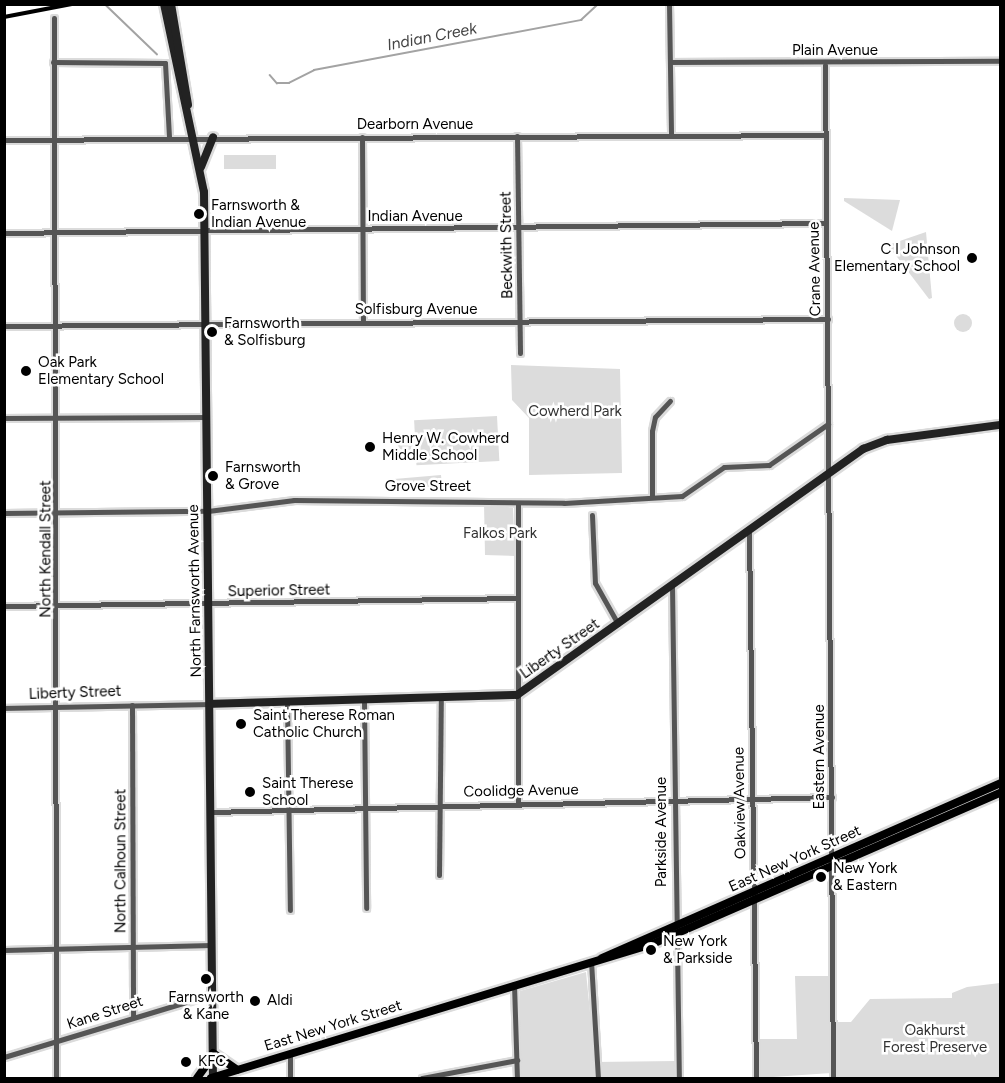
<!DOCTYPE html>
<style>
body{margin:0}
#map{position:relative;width:1005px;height:1083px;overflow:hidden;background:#fff;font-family:Figtree,sans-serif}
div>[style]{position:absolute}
.green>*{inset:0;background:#dcdcdc;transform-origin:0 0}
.round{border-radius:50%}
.stream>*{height:1.5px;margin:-0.75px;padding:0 0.75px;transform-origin:0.75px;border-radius:0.75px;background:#a3a3a3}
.roads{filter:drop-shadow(2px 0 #dbdbdb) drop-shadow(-2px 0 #dbdbdb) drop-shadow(0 2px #dbdbdb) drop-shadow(0 -2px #dbdbdb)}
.street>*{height:5px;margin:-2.5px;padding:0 2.5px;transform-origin:2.5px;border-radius:2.5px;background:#555}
.secondary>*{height:8px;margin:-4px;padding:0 4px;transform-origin:4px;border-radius:4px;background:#222}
.primary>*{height:8px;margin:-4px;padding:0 4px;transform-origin:4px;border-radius:4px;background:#000}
.rail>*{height:4px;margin-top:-2px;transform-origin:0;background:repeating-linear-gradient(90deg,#fff 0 4.5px,#000 0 9px);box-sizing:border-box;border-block:2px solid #000}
.dots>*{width:16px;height:16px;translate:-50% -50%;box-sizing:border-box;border:3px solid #fff;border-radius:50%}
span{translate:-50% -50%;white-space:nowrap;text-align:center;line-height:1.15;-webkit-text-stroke:5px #fff;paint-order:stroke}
.street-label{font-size:15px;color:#000}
.poi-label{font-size:15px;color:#000}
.left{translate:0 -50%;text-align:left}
.right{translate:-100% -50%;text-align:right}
.park-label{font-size:15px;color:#333}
.water-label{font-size:16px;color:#444;font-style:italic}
.frame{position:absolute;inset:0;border:6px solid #000;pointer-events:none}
</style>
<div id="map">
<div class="green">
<div style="left:276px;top:155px;width:14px;height:52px;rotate:90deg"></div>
<div style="clip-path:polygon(844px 198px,900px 200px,892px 231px,844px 201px)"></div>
<div style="clip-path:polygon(926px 232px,932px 298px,929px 299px,888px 245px)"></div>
<div class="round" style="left:954px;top:314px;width:18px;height:18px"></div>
<div style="clip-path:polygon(511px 365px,620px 369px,622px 473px,529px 475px,529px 418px,512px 400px)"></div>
<div style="left:497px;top:416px;width:45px;height:83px;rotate:87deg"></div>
<div class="round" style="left:397px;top:433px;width:18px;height:18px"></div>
<div style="left:441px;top:475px;width:11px;height:50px;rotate:85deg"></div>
<div style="clip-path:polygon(484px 503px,513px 508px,515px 556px,485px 555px)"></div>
<div style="clip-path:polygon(586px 972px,595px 1062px,676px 1061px,676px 1078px,520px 1078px,520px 991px)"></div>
<div style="clip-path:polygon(795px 976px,831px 976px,831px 1073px,758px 1078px,757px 1039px,797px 1039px)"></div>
<div style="clip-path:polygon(1000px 983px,1000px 1078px,838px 1078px,838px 1022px,851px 1022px,870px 999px,952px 998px,952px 993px,967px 987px)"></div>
</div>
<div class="stream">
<div style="left:106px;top:5px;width:71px;rotate:43.9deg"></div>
<div style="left:270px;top:75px;width:11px;rotate:49deg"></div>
<div style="left:277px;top:83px;width:12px"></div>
<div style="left:289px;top:83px;width:28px;rotate:-27deg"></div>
<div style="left:314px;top:70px;width:272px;rotate:-10.6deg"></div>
<div style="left:581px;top:20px;width:23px;rotate:-43deg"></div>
</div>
<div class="roads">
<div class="street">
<div style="left:669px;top:4px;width:131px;rotate:89.1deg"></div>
<div style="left:54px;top:18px;width:1060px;rotate:89.89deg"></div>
<div style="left:53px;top:62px;width:112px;rotate:0.5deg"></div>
<div style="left:165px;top:63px;width:74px;rotate:86.9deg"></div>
<div style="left:670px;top:62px;width:330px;rotate:-0.2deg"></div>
<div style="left:825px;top:65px;width:1013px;rotate:89.55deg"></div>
<div style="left:517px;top:136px;width:217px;rotate:89.2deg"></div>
<div style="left:362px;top:137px;width:185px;rotate:89.7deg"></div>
<div style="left:4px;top:140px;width:821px;rotate:-0.35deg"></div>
<div style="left:4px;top:233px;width:822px;rotate:-0.7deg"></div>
<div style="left:4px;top:326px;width:824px;rotate:-0.49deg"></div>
<div style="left:4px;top:418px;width:203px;rotate:-0.3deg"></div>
<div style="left:652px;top:496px;width:65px;rotate:-90deg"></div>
<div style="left:652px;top:431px;width:14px;rotate:-78deg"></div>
<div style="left:655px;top:417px;width:22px;rotate:-47deg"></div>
<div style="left:4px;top:513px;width:204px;rotate:-0.6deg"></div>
<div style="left:208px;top:511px;width:87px;rotate:-7.3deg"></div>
<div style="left:294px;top:500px;width:270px;rotate:0.6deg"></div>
<div style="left:564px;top:503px;width:118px;rotate:-3.4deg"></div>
<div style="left:682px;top:496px;width:51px;rotate:-34.6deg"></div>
<div style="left:724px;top:467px;width:45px;rotate:-2.5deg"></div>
<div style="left:769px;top:465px;width:72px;rotate:-34.8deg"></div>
<div style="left:592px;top:515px;width:68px;rotate:87.5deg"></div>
<div style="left:595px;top:583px;width:47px;rotate:60.7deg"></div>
<div style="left:749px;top:530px;width:547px;rotate:89.27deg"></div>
<div style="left:672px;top:585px;width:493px;rotate:89.2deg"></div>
<div style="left:4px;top:606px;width:514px;rotate:-0.89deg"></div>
<div style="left:364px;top:700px;width:208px;rotate:89.4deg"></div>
<div style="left:287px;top:702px;width:208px;rotate:89.2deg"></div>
<div style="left:132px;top:705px;width:311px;rotate:89.8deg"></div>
<div style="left:4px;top:708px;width:206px;rotate:-1.1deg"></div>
<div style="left:518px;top:803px;width:300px;rotate:-90deg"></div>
<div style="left:210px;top:812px;width:622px;rotate:-1.38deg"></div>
<div style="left:439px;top:875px;width:177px;rotate:-89.4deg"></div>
<div style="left:4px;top:950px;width:208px;rotate:-1.4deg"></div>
<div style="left:591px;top:961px;width:117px;rotate:86.6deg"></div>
<div style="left:514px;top:984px;width:94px;rotate:88.2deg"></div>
<div style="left:290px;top:1053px;width:25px;rotate:90deg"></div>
<div style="left:4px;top:1057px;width:218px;rotate:-16.8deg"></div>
<div style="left:422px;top:1078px;width:97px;rotate:-10.7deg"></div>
</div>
<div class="secondary">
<div style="left:164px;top:4px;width:192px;rotate:78deg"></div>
<div style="left:204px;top:192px;width:886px;rotate:89.42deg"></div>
<div style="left:171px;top:4px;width:102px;rotate:80.4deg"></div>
<div style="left:201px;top:167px;width:32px;rotate:-68deg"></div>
<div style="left:210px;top:704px;width:307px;rotate:-1.7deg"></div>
<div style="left:517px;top:695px;width:425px;rotate:-35.4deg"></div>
<div style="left:863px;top:449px;width:26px;rotate:-21deg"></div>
<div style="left:887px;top:440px;width:114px;rotate:-7.6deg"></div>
</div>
<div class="primary">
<div style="left:602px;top:958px;width:435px;rotate:-23.7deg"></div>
<div style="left:213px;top:1053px;width:29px;rotate:35deg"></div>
<div style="left:197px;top:1078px;width:27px;rotate:-54deg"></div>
<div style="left:211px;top:1078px;width:459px;rotate:-16.9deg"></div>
<div style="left:650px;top:945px;width:382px;rotate:-23.5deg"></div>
</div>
</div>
<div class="rail">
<div style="left:4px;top:17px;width:69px;rotate:-10.8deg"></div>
</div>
<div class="dots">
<div style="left:199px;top:214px;background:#000"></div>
<div style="left:972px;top:258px;background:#000"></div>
<div style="left:212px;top:332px;background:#000"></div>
<div style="left:26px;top:371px;background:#000"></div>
<div style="left:370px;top:447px;background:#000"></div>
<div style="left:213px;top:476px;background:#000"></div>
<div style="left:241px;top:724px;background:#000"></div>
<div style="left:250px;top:792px;background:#000"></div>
<div style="left:821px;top:877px;background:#000"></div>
<div style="left:651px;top:950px;background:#000"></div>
<div style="left:206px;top:979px;background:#000"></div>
<div style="left:255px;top:1001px;background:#000"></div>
<div style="left:186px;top:1062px;background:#000"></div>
</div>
<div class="street-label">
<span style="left:835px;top:51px">Plain Avenue</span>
<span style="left:415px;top:125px">Dearborn Avenue</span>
<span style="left:415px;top:217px">Indian Avenue</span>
<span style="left:507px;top:245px;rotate:-91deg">Beckwith Street</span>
<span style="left:815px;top:269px;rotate:-91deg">Crane Avenue</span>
<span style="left:416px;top:310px">Solfisburg Avenue</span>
<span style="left:428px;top:487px">Grove Street</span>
<span style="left:46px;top:549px;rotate:-90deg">North Kendall Street</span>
<span style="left:195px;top:591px;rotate:-91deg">North Farnsworth Avenue</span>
<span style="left:279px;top:591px;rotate:-1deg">Superior Street</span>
<span style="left:560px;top:649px;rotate:-35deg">Liberty Street</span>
<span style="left:75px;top:693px;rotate:-2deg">Liberty Street</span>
<span style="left:820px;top:757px;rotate:-90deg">Eastern Avenue</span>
<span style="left:521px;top:791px;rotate:-1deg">Coolidge Avenue</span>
<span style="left:740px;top:803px;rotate:-91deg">Oakview Avenue</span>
<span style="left:662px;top:832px;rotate:-90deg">Parkside Avenue</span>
<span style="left:795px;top:859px;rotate:-24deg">East New York Street</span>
<span style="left:121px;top:861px;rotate:-90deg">North Calhoun Street</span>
<span style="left:105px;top:1013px;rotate:-18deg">Kane Street</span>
<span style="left:333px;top:1026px;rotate:-17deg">East New York Street</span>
</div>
<div class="poi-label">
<span class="left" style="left:211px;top:214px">Farnsworth &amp;<br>Indian Avenue</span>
<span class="right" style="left:960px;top:258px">C I Johnson<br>Elementary School</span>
<span class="left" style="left:224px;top:332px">Farnsworth<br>&amp; Solfisburg</span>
<span class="left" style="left:38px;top:371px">Oak Park<br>Elementary School</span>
<span class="left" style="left:382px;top:447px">Henry W. Cowherd<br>Middle School</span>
<span class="left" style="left:225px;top:476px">Farnsworth<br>&amp; Grove</span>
<span class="left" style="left:253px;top:724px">Saint Therese Roman<br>Catholic Church</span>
<span class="left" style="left:262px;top:792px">Saint Therese<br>School</span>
<span class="left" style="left:833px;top:877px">New York<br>&amp; Eastern</span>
<span class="left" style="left:663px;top:950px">New York<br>&amp; Parkside</span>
<span style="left:206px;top:1006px">Farnsworth<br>&amp; Kane</span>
<span class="left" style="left:267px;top:1001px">Aldi</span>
<span class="left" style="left:198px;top:1062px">KFC</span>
</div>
<div class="park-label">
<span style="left:575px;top:412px">Cowherd Park</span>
<span style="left:500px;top:534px">Falkos Park</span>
<span style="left:935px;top:1039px">Oakhurst<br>Forest Preserve</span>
</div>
<div class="water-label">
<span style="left:432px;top:37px;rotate:-11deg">Indian Creek</span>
</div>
<div class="frame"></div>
</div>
